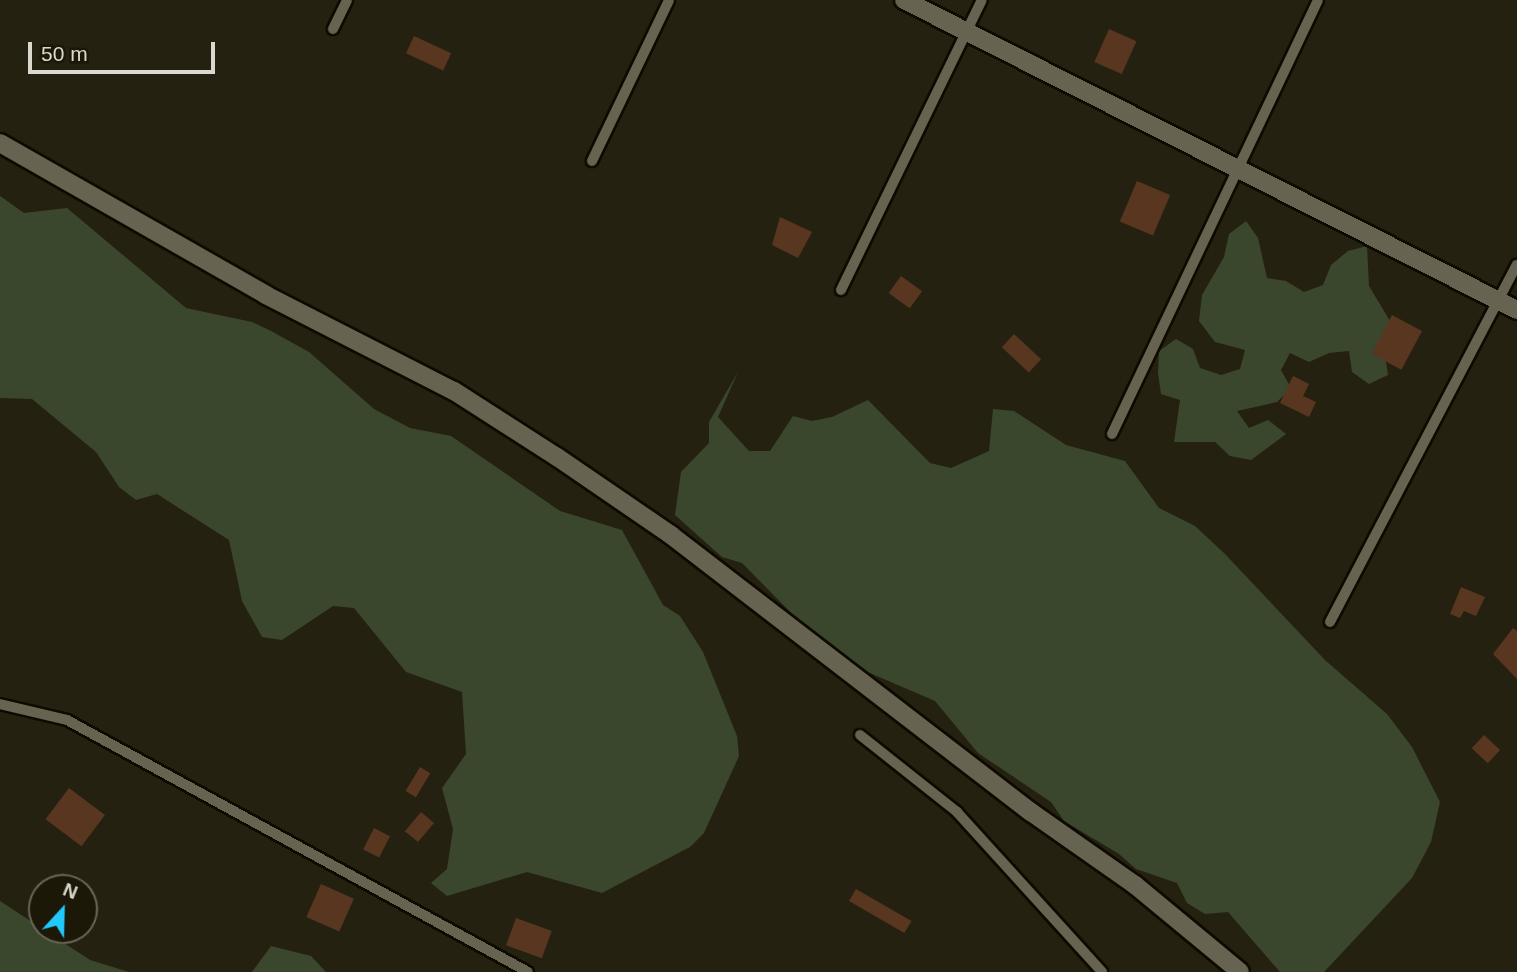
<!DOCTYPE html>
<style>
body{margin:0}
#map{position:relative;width:1517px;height:972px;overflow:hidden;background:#252111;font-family:Arial,sans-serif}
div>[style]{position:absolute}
.green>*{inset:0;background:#3a472d}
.building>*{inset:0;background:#593620;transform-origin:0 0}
.roads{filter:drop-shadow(2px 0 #0e0a01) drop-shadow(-2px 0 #0e0a01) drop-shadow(0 2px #0e0a01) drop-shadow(0 -2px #0e0a01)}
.service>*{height:10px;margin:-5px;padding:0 5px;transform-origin:5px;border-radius:5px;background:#676351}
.minor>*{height:18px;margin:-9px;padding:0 9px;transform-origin:9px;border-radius:9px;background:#676351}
span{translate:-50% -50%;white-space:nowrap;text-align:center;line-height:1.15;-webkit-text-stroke:5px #1b1808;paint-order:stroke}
.north{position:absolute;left:28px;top:874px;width:70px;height:70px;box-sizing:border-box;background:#1b1808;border:2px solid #686557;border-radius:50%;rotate:22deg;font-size:19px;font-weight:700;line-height:28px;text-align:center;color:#dbd9ce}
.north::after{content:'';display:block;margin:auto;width:24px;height:32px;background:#22c9fd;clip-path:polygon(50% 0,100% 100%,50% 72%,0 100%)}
.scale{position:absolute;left:28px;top:42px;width:187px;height:32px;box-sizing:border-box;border:4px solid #dbd9ce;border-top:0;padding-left:9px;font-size:21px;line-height:24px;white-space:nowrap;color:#dbd9ce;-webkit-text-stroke:5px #1b1808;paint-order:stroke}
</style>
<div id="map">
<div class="green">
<div style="clip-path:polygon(0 196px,24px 213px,67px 208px,186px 308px,252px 322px,271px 331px,309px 352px,374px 409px,410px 428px,451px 436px,560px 511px,622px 530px,663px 605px,680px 616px,703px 652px,737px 736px,739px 756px,704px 833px,690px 847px,602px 893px,527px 872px,447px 896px,431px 883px,447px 869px,453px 829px,442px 788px,466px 754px,462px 692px,406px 672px,354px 608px,333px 606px,282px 640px,262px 637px,242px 601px,229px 540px,157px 494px,136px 500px,119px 487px,96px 452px,32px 399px,0 398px)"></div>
<div style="clip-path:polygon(1246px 221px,1258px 238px,1267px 278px,1286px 281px,1304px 292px,1323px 285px,1331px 265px,1348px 251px,1367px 246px,1369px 286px,1390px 321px,1385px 355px,1388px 375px,1369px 384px,1352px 372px,1349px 351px,1329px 353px,1309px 362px,1290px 353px,1281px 370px,1291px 388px,1277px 402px,1237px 411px,1249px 428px,1268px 420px,1286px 434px,1251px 460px,1230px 456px,1215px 442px,1174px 442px,1180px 400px,1161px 394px,1158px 373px,1159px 351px,1176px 339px,1193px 349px,1200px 368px,1221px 375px,1240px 369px,1245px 350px,1215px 342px,1199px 321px,1202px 295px,1224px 257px,1229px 234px)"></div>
<div style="clip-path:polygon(738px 372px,718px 417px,749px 451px,770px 451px,793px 416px,812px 421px,832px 417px,868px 400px,930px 463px,951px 468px,989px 451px,993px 409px,1014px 411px,1066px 445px,1125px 461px,1159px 508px,1195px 526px,1224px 553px,1325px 660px,1387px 714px,1412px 747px,1440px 802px,1431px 842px,1412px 878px,1324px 972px,1280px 972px,1228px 912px,1205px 914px,1187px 903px,1177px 883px,1136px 869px,1119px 854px,1064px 821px,1051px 802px,978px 753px,935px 701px,856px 667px,804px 626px,742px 563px,722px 557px,675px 515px,681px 472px,709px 443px,709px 422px)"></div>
<div style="clip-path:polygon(0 901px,90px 960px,129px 972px,0 972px)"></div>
<div style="clip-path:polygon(271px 946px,311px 956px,326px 972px,252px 972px)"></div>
</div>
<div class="building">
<div style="left:1109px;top:29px;width:30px;height:36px;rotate:24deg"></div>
<div style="left:414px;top:36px;width:41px;height:19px;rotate:25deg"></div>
<div style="left:1137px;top:181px;width:36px;height:44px;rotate:23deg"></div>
<div style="clip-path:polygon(780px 217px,812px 232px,798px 258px,772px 245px)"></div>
<div style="left:901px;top:276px;width:26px;height:21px;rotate:36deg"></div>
<div style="left:1392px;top:315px;width:34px;height:44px;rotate:28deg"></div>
<div style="left:1014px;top:334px;width:37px;height:18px;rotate:43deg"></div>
<div style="clip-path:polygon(1293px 376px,1309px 384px,1303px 396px,1316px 402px,1309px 417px,1280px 403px)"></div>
<div style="clip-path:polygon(1461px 587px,1485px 597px,1476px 616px,1464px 611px,1460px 618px,1450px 614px)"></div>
<div style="clip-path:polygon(1513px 628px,1517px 631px,1517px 679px,1493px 654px)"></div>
<div style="left:1484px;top:735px;width:22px;height:18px;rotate:43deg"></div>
<div style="left:420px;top:767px;width:12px;height:28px;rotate:31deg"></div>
<div style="left:69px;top:788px;width:45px;height:39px;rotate:37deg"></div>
<div style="left:421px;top:812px;width:17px;height:25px;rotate:40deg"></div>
<div style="left:374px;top:828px;width:18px;height:24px;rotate:27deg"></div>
<div style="left:321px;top:884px;width:36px;height:36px;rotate:24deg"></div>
<div style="left:856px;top:889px;width:64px;height:14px;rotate:30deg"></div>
<div style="left:516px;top:918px;width:38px;height:29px;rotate:20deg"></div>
</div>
<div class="roads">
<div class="service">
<div style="left:333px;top:29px;width:32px;rotate:-64deg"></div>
<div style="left:592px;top:161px;width:178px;rotate:-64.4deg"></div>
<div style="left:841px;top:290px;width:322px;rotate:-64.1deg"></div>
<div style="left:1112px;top:434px;width:480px;rotate:-64.6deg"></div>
<div style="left:1330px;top:622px;width:403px;rotate:-62.4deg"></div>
<div style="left:0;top:704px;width:69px;rotate:13.4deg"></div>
<div style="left:67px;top:720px;width:525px;rotate:28.66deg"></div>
<div style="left:860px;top:735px;width:124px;rotate:38.4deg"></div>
<div style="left:957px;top:812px;width:216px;rotate:47.8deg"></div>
</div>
<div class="minor">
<div style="left:904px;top:0;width:687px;rotate:26.83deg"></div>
<div style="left:0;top:143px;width:306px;rotate:29.7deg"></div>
<div style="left:266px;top:295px;width:211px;rotate:27.1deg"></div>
<div style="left:454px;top:391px;width:122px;rotate:32.7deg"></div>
<div style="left:557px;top:457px;width:138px;rotate:34.4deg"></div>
<div style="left:671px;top:535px;width:454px;rotate:37.6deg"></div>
<div style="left:1031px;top:812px;width:127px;rotate:35.1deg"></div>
<div style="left:1135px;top:885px;width:136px;rotate:39.6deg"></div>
</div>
</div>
<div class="north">N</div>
<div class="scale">50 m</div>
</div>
